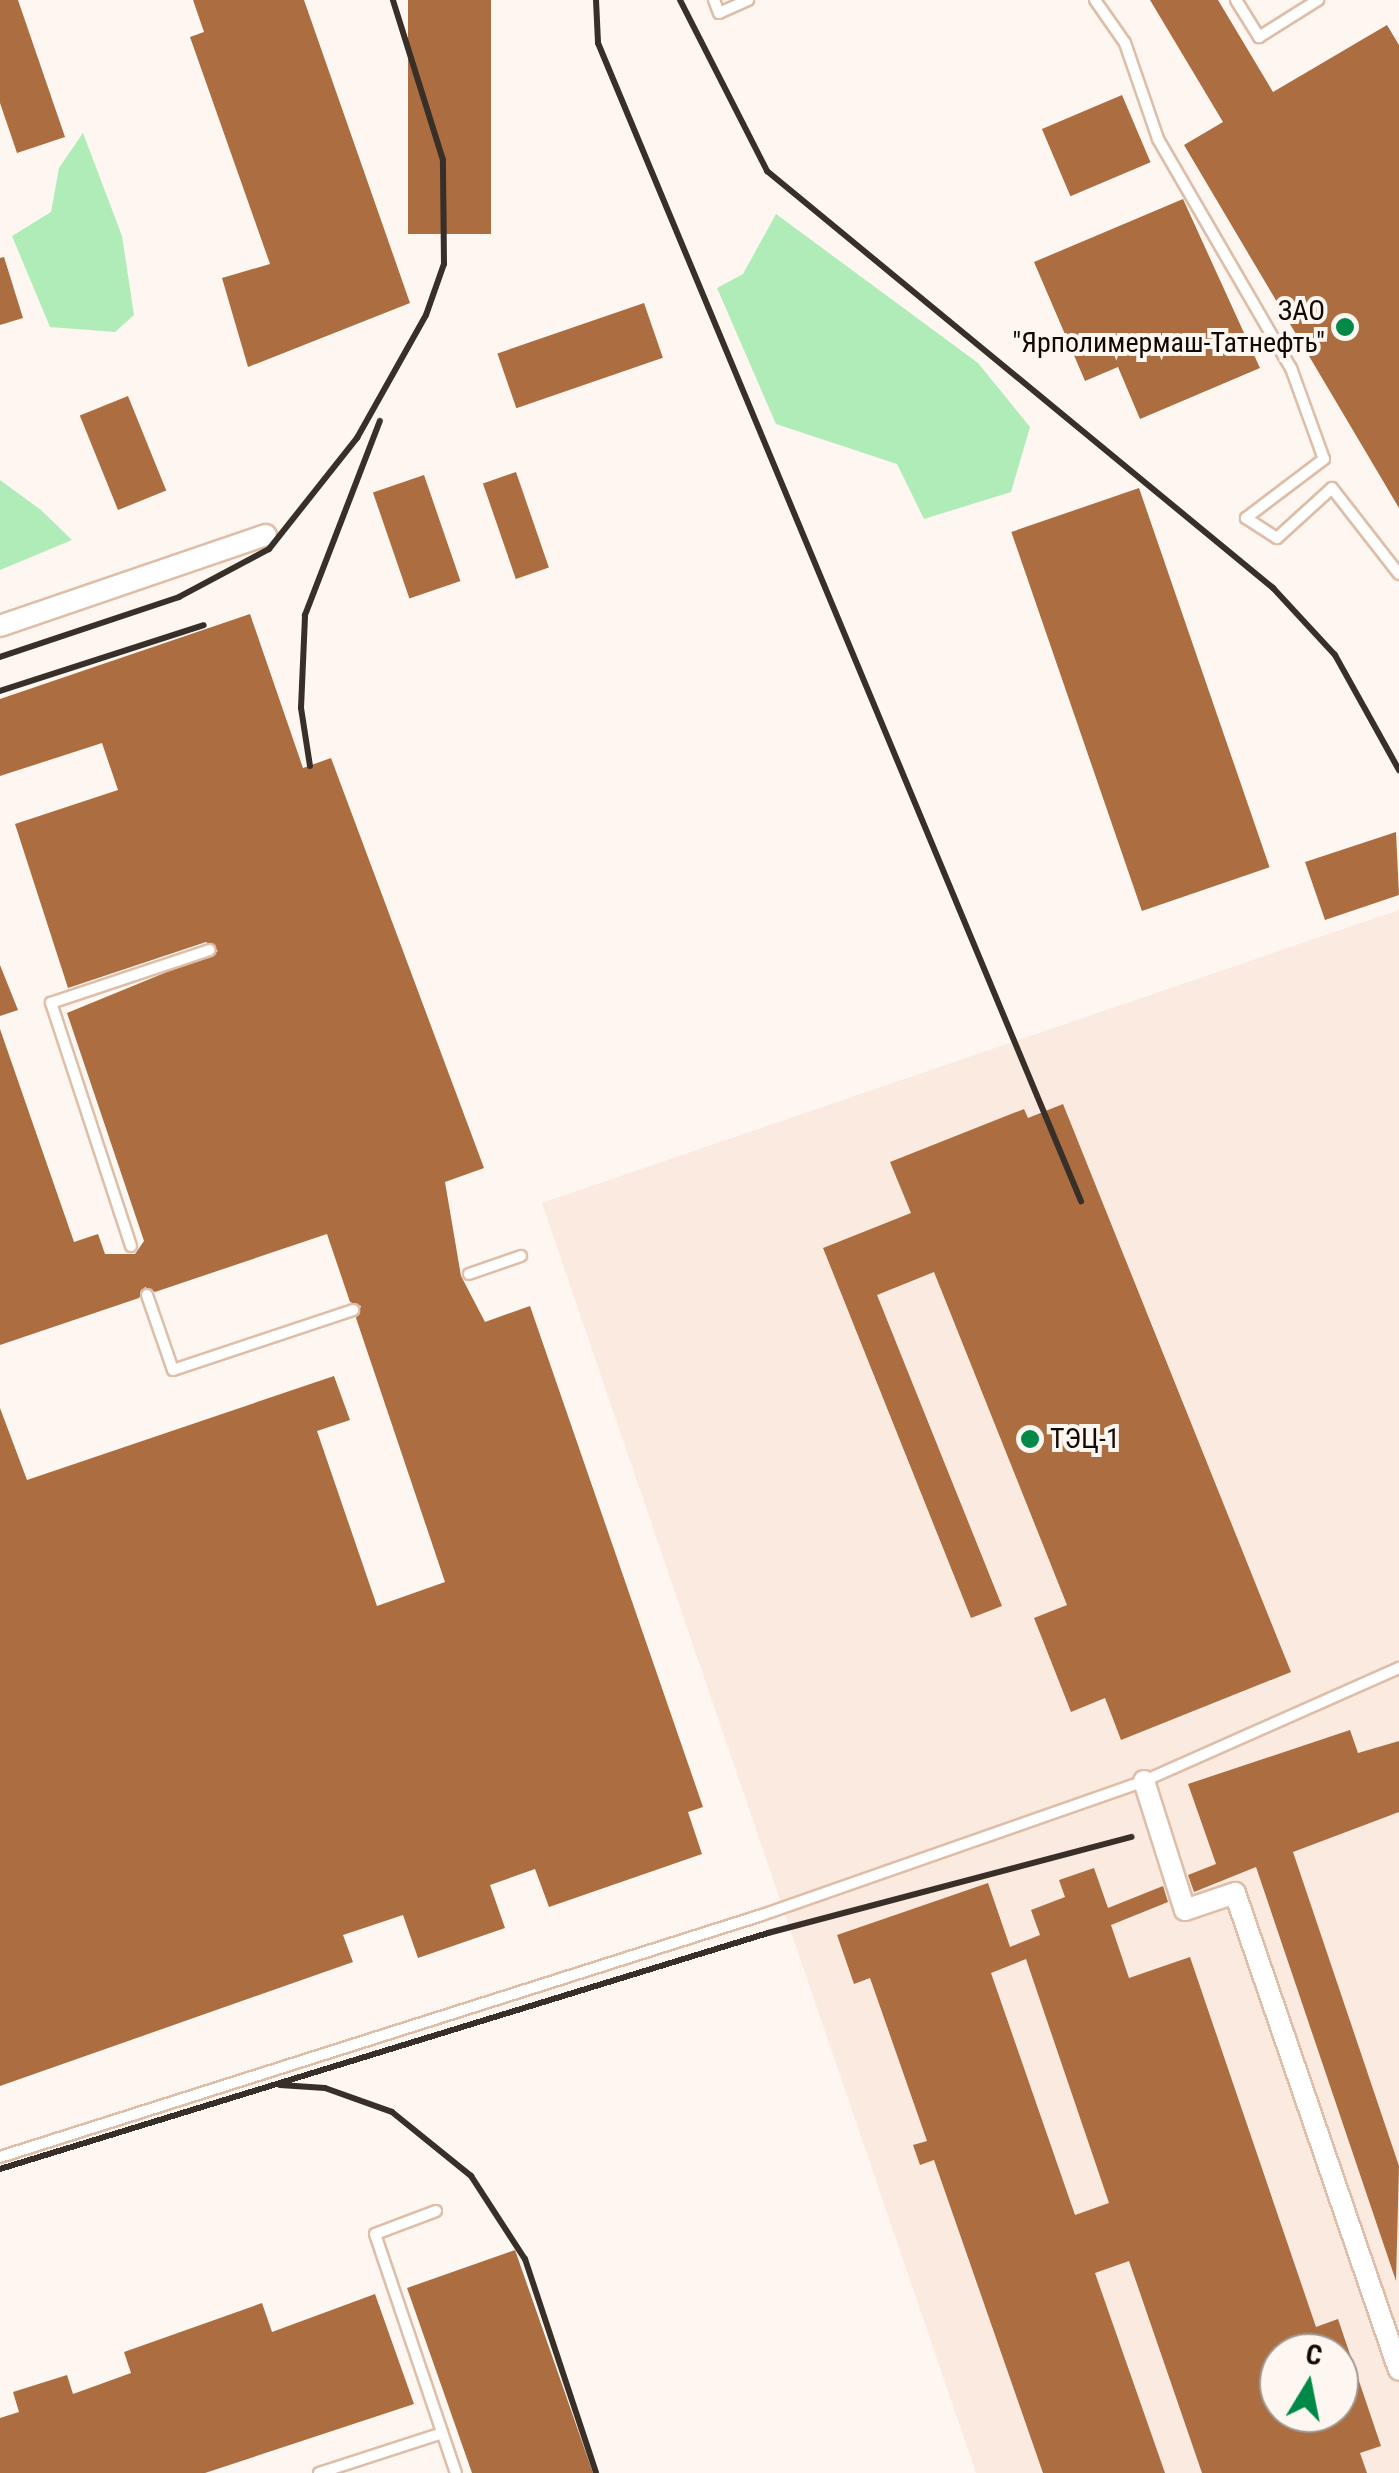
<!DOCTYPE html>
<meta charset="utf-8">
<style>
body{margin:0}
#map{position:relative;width:1399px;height:2473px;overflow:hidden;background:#fdf6f1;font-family:"Roboto Condensed",sans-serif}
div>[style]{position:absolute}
.built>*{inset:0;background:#faeadf}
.green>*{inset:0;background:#afecb8}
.building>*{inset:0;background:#ac6e40;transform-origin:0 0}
.roads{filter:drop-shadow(2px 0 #debea8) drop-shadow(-2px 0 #debea8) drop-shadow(0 2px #debea8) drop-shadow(0 -2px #debea8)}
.service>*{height:10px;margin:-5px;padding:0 5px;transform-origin:5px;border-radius:5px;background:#fff}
.minor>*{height:20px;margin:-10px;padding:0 10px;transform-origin:10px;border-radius:10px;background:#fff}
.rail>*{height:6px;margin:-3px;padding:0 3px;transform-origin:3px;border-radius:3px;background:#392f29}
.dots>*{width:28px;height:28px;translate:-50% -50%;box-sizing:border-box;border:5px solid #fdf6f1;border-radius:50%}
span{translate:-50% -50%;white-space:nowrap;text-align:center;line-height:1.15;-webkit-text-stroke:8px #fdf6f1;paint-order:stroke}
.poi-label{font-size:28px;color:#130903}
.right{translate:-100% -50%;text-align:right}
.left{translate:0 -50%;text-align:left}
.north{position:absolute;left:1259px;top:2333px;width:100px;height:100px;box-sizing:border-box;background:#fdf6f1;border:2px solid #9f9792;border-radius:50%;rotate:10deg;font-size:28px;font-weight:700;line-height:40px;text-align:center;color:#130903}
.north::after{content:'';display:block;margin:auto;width:35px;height:45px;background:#018a47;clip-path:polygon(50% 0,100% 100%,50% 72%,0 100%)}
</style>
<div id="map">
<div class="built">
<div style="clip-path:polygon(evenodd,1399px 910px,1399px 2473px,976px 2473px,542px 1203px,1399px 910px,1279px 2353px,1339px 2353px,1339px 2413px,1279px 2413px,1279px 2353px)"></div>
</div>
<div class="green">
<div style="clip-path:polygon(83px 133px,122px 236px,134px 315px,115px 332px,50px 327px,12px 236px,51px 212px,59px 168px)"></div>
<div style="clip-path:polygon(776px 214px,978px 363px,1030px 427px,1011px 492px,924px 519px,897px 464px,776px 424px,717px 288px,743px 274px)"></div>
<div style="clip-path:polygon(0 480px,41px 510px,72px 540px,0 570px)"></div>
</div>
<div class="building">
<div style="clip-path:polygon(0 0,18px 0,65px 137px,17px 153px,0 103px)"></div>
<div style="clip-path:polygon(193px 0,304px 0,410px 303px,248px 367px,222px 278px,270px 264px,190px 37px,204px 32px)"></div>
<div style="left:408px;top:0;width:83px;height:234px"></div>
<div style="clip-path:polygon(1150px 0,1218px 0,1273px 92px,1387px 25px,1399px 45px,1399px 508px,1184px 145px,1223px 122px)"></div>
<div style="left:1122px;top:95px;width:73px;height:87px;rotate:67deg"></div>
<div style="clip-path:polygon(1183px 199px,1260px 368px,1140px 419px,1118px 367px,1085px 381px,1034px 262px)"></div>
<div style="clip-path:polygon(4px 257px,23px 318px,0 325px,0 258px)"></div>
<div style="left:644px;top:303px;width:58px;height:155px;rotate:71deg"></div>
<div style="left:128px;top:396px;width:102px;height:52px;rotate:68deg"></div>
<div style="left:516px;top:472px;width:101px;height:35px;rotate:71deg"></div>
<div style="left:424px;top:475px;width:112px;height:54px;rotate:71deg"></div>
<div style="left:1139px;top:488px;width:401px;height:135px;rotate:71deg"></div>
<div style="clip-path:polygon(250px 614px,303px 768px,331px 758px,484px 1168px,445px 1182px,461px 1276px,485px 1322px,530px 1306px,703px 1807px,688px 1812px,702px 1854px,549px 1907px,535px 1869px,490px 1885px,505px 1928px,418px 1958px,403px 1915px,343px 1935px,353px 1962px,0 2086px,0 1408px,27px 1480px,334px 1376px,350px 1420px,317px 1431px,377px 1606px,445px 1582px,356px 1318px,361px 1306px,350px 1302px,327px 1234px,155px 1292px,145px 1287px,139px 1298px,0 1345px,0 1029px,74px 1242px,98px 1234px,105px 1254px,135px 1254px,144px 1241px,67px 1013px,218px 951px,206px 942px,68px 988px,15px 824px,118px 790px,102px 743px,0 776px,0 699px)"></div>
<div style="clip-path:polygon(1396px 832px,1399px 895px,1325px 920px,1305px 862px)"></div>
<div style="clip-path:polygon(0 965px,18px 1010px,0 1016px)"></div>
<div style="clip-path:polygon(1063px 1104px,1291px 1672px,1121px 1740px,1105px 1698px,1071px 1712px,1034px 1618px,1067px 1605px,934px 1272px,877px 1295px,1002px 1606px,971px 1618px,823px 1248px,911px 1213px,890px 1162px,1024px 1109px,1028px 1118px)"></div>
<div style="clip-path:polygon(1350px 1730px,1358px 1753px,1399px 1741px,1399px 1812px,1293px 1852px,1399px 2166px,1396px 2281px,1256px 1867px,1194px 1892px,1188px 1875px,1216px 1864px,1188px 1784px)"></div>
<div style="clip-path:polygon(evenodd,1094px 1868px,1108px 1908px,1163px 1886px,1168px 1902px,1111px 1925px,1129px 1978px,1190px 1957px,1316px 2327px,1338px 2319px,1381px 2446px,1360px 2453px,1367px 2473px,1202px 2473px,1129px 2261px,1095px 2273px,1165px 2473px,1043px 2473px,934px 2160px,920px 2165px,913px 2145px,927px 2141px,870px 1978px,854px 1984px,837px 1935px,988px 1883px,1010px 1947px,1040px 1935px,1031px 1910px,1065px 1897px,1059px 1880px,1094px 1868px,1026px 1959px,1109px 2203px,1075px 2215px,991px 1973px,1026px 1959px,1094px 1868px,1279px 2353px,1339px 2353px,1339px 2413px,1279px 2413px,1279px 2353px)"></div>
<div style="clip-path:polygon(515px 2250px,593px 2473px,472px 2473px,407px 2288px)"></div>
<div style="clip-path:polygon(375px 2294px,414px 2404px,205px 2473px,0 2473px,0 2418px,19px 2412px,13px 2392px,67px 2375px,73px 2394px,131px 2373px,124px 2352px,262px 2303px,272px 2332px)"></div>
</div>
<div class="roads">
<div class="service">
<div style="left:714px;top:0;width:14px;rotate:69deg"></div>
<div style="left:719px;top:13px;width:32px;rotate:-24deg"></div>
<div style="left:1095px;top:0;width:52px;rotate:55.1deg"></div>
<div style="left:1125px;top:43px;width:102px;rotate:71deg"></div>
<div style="left:1158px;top:139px;width:265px;rotate:59.9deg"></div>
<div style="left:1291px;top:368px;width:97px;rotate:70.1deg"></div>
<div style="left:1324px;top:459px;width:98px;rotate:142.9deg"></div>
<div style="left:1246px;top:518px;width:37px;rotate:33deg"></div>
<div style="left:1277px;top:538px;width:74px;rotate:-42.3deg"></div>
<div style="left:1332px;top:488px;width:109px;rotate:52.1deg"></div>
<div style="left:1236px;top:0;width:44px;rotate:58.1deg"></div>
<div style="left:1259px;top:37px;width:70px;rotate:-32.1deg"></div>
<div style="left:131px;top:1246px;width:256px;rotate:-108.2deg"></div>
<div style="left:51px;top:1003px;width:167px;rotate:-18.5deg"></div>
<div style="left:469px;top:1274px;width:55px;rotate:-19.1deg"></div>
<div style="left:147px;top:1295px;width:79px;rotate:70.9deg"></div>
<div style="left:173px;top:1370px;width:190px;rotate:-18.4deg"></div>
<div style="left:0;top:2157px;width:800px;rotate:-17.62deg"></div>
<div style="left:762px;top:1915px;width:405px;rotate:-19.3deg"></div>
<div style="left:1144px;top:1781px;width:279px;rotate:-23.9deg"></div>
<div style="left:436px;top:2211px;width:65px;rotate:159.3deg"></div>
<div style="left:375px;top:2234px;width:252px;rotate:71.3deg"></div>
<div style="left:319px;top:2473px;width:129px;rotate:-18deg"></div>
</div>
<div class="minor">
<div style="left:0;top:626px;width:281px;rotate:-18.9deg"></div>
<div style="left:1144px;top:1781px;width:135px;rotate:72.4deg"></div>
<div style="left:1185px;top:1910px;width:53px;rotate:-18.8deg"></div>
<div style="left:1235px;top:1893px;width:504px;rotate:71.03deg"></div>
</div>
</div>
<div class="rail">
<div style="left:596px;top:0;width:43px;rotate:87.3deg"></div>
<div style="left:598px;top:43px;width:1255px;rotate:67.36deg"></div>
<div style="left:680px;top:0;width:192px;rotate:63deg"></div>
<div style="left:767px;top:171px;width:656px;rotate:39.49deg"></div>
<div style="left:1273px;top:588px;width:91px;rotate:47.2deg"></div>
<div style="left:1335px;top:655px;width:132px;rotate:60.9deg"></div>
<div style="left:0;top:657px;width:189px;rotate:-18.5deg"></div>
<div style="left:179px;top:597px;width:102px;rotate:-28.1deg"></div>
<div style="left:269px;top:549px;width:142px;rotate:-51.6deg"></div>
<div style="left:357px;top:438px;width:141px;rotate:-60.7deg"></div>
<div style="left:426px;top:315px;width:54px;rotate:-70.6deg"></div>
<div style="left:444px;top:264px;width:104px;rotate:-90.6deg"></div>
<div style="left:443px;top:160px;width:168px;rotate:-107.4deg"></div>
<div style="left:0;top:691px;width:214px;rotate:-17.9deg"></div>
<div style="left:310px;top:766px;width:59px;rotate:-98.8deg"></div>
<div style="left:301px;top:708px;width:93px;rotate:-87.5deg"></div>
<div style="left:305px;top:615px;width:208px;rotate:-68.9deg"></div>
<div style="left:280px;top:2085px;width:45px;rotate:3.8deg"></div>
<div style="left:325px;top:2088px;width:71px;rotate:19.7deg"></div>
<div style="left:392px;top:2112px;width:102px;rotate:39deg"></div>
<div style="left:471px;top:2176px;width:99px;rotate:57deg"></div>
<div style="left:525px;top:2259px;width:225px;rotate:71.6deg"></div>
<div style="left:0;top:2169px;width:803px;rotate:-17.08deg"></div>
<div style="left:768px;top:1933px;width:376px;rotate:-14.8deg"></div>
</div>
<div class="dots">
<div style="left:1345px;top:327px;background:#018a47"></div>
<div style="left:1030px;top:1439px;background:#018a47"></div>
</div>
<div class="poi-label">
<span class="right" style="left:1325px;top:327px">ЗАО<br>"Ярполимермаш-Татнефть"</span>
<span class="left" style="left:1050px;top:1439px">ТЭЦ-1</span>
</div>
<div class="north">С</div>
</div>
